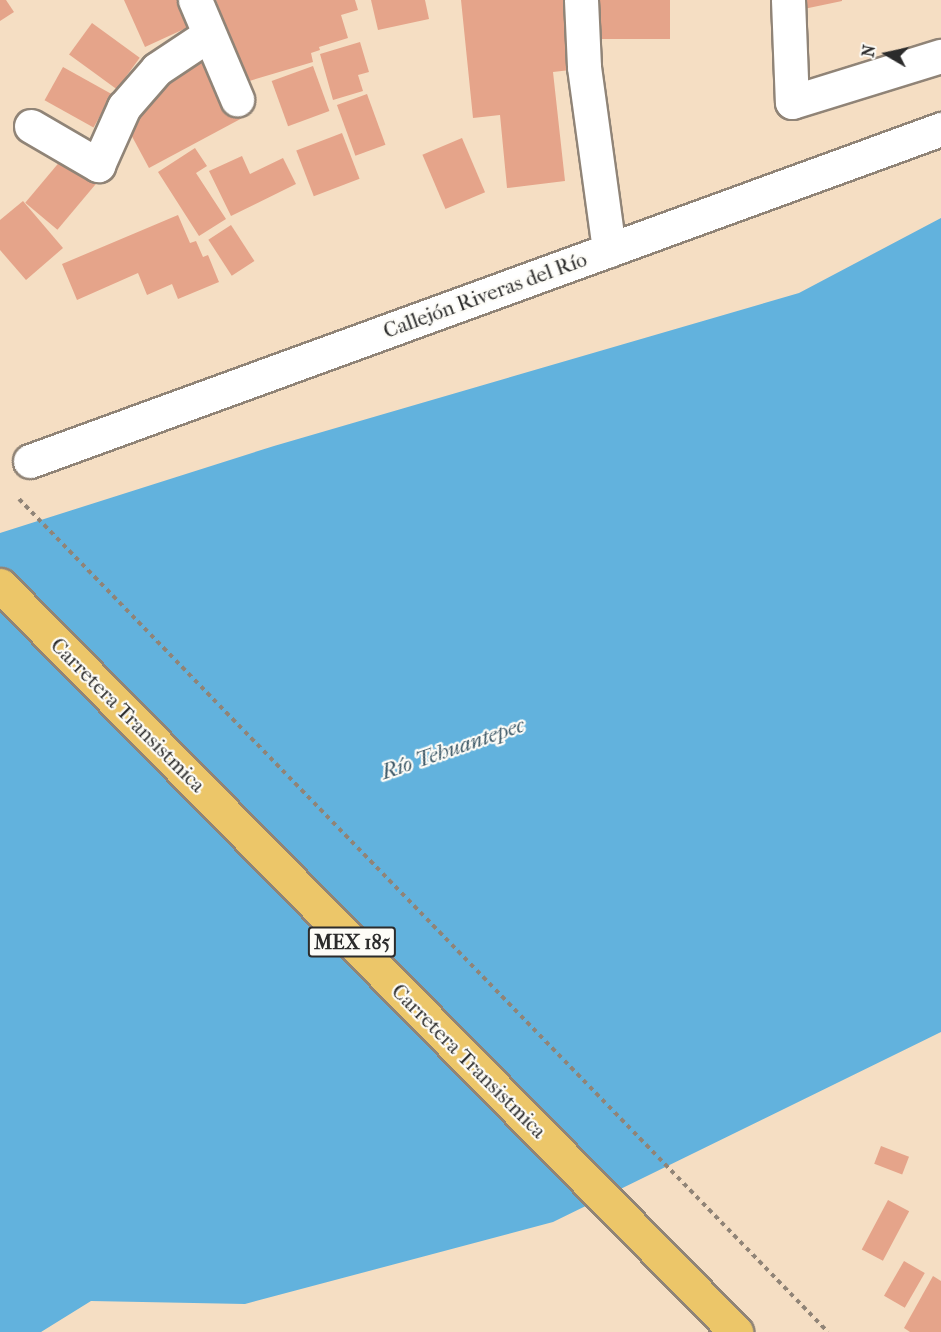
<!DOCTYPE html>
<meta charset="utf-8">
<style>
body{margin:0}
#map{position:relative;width:941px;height:1332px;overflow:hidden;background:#f5dec3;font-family:"IM FELL French Canon",serif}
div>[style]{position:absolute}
.water>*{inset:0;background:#62b2dd}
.building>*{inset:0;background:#e5a48a;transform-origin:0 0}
.path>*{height:4px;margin-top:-2px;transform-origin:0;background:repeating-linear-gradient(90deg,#908477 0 4.5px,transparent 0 9px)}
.roads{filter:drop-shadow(2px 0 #908477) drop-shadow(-2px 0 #908477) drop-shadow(0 2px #908477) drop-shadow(0 -2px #908477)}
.minor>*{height:33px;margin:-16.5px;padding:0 16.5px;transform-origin:16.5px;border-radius:16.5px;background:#fff}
.major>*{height:33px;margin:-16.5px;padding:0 16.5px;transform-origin:16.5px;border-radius:16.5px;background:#ecc669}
span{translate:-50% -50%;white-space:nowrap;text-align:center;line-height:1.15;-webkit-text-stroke:4.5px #fdfcf7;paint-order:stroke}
.shield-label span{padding:2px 4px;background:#fdfcf7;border:2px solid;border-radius:4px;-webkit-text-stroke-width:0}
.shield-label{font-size:20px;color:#2b2b2b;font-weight:700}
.street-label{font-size:21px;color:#2b2b2b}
.water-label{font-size:22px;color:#3e5a69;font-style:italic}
.north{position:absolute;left:857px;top:24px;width:60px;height:60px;-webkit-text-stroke:4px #fdfcf7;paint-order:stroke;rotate:279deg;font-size:16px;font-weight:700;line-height:24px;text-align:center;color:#2b2b2b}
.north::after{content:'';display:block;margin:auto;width:21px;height:27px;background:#2b2b2b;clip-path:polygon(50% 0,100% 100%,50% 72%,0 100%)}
</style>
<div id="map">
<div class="water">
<div style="clip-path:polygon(941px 218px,941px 1032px,553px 1222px,245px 1304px,91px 1301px,41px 1332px,0 1332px,0 533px,274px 446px,799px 293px)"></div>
</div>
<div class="building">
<div style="clip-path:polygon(0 0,6px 0,14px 12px,0 21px)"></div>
<div style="clip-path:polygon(124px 0,184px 0,195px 24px,145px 47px)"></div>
<div style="clip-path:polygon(216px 0,355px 0,358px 10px,341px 15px,348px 38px,319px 47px,320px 50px,311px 53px,313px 62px,246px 82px)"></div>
<div style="clip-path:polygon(371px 0,425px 0,429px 19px,378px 30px)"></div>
<div style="clip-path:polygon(461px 0,576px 0,579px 69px,553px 72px,565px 181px,507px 188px,500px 115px,473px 118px)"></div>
<div style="left:598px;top:0;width:72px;height:39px"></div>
<div style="clip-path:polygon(798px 0,842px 0,842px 1px,799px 10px)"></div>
<div style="left:92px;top:23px;width:59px;height:39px;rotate:36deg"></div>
<div style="clip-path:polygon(204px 42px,246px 116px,149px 168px,121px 116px)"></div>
<div style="clip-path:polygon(360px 42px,369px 72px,358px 75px,363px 91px,333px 100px,320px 54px)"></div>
<div style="left:313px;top:66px;width:48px;height:44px;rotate:70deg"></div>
<div style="left:63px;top:67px;width:56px;height:38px;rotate:29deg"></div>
<div style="left:367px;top:94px;width:54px;height:32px;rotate:70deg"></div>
<div style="left:342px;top:133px;width:49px;height:49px;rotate:69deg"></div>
<div style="left:462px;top:138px;width:59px;height:43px;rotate:67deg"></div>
<div style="clip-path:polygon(195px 148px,207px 166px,196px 173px,226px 219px,199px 236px,158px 172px)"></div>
<div style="left:67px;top:153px;width:42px;height:65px;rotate:40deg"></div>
<div style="clip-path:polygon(242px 156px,250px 174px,283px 158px,296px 184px,231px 216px,209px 171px)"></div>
<div style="clip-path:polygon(23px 201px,63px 248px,26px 280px,0 250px,0 220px)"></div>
<div style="clip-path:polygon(178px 215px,190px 243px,196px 241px,203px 257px,208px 255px,219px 282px,178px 299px,172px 284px,147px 295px,138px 273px,77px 300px,62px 264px)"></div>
<div style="left:231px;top:225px;width:43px;height:27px;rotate:57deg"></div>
<div style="left:881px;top:1146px;width:30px;height:19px;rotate:21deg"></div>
<div style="left:888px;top:1200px;width:24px;height:56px;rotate:28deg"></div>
<div style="left:904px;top:1261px;width:24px;height:40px;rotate:30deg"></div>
<div style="clip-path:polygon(933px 1276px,941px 1281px,941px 1332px,910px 1332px,904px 1328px)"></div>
</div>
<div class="path">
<div style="left:19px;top:499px;width:1161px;rotate:45.84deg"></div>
</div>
<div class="roads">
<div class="minor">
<div style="left:195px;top:0;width:108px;rotate:67deg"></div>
<div style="left:581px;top:0;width:67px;rotate:87.4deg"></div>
<div style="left:584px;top:67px;width:185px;rotate:82.2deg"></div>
<div style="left:788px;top:0;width:102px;rotate:87.8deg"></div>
<div style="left:792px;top:102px;width:156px;rotate:-17.2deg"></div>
<div style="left:31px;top:126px;width:78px;rotate:30.2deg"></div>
<div style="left:98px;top:165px;width:64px;rotate:-65.9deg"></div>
<div style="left:124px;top:107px;width:50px;rotate:-49deg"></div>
<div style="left:157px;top:69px;width:61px;rotate:-33.7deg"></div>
<div style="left:30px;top:461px;width:970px;rotate:-20.02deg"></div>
</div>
<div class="major">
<div style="left:0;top:585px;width:1049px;rotate:45.42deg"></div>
</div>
</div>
<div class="shield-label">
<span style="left:352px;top:942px">MEX 185</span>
</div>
<div class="street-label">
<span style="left:485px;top:295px;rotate:-20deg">Callejón Riveras del Río</span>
<span style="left:128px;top:715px;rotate:45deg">Carretera Transistmica</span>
<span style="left:469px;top:1061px;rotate:45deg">Carretera Transistmica</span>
</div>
<div class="water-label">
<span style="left:453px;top:749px;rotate:-19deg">Río Tehuantepec</span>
</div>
<div class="north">N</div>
</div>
